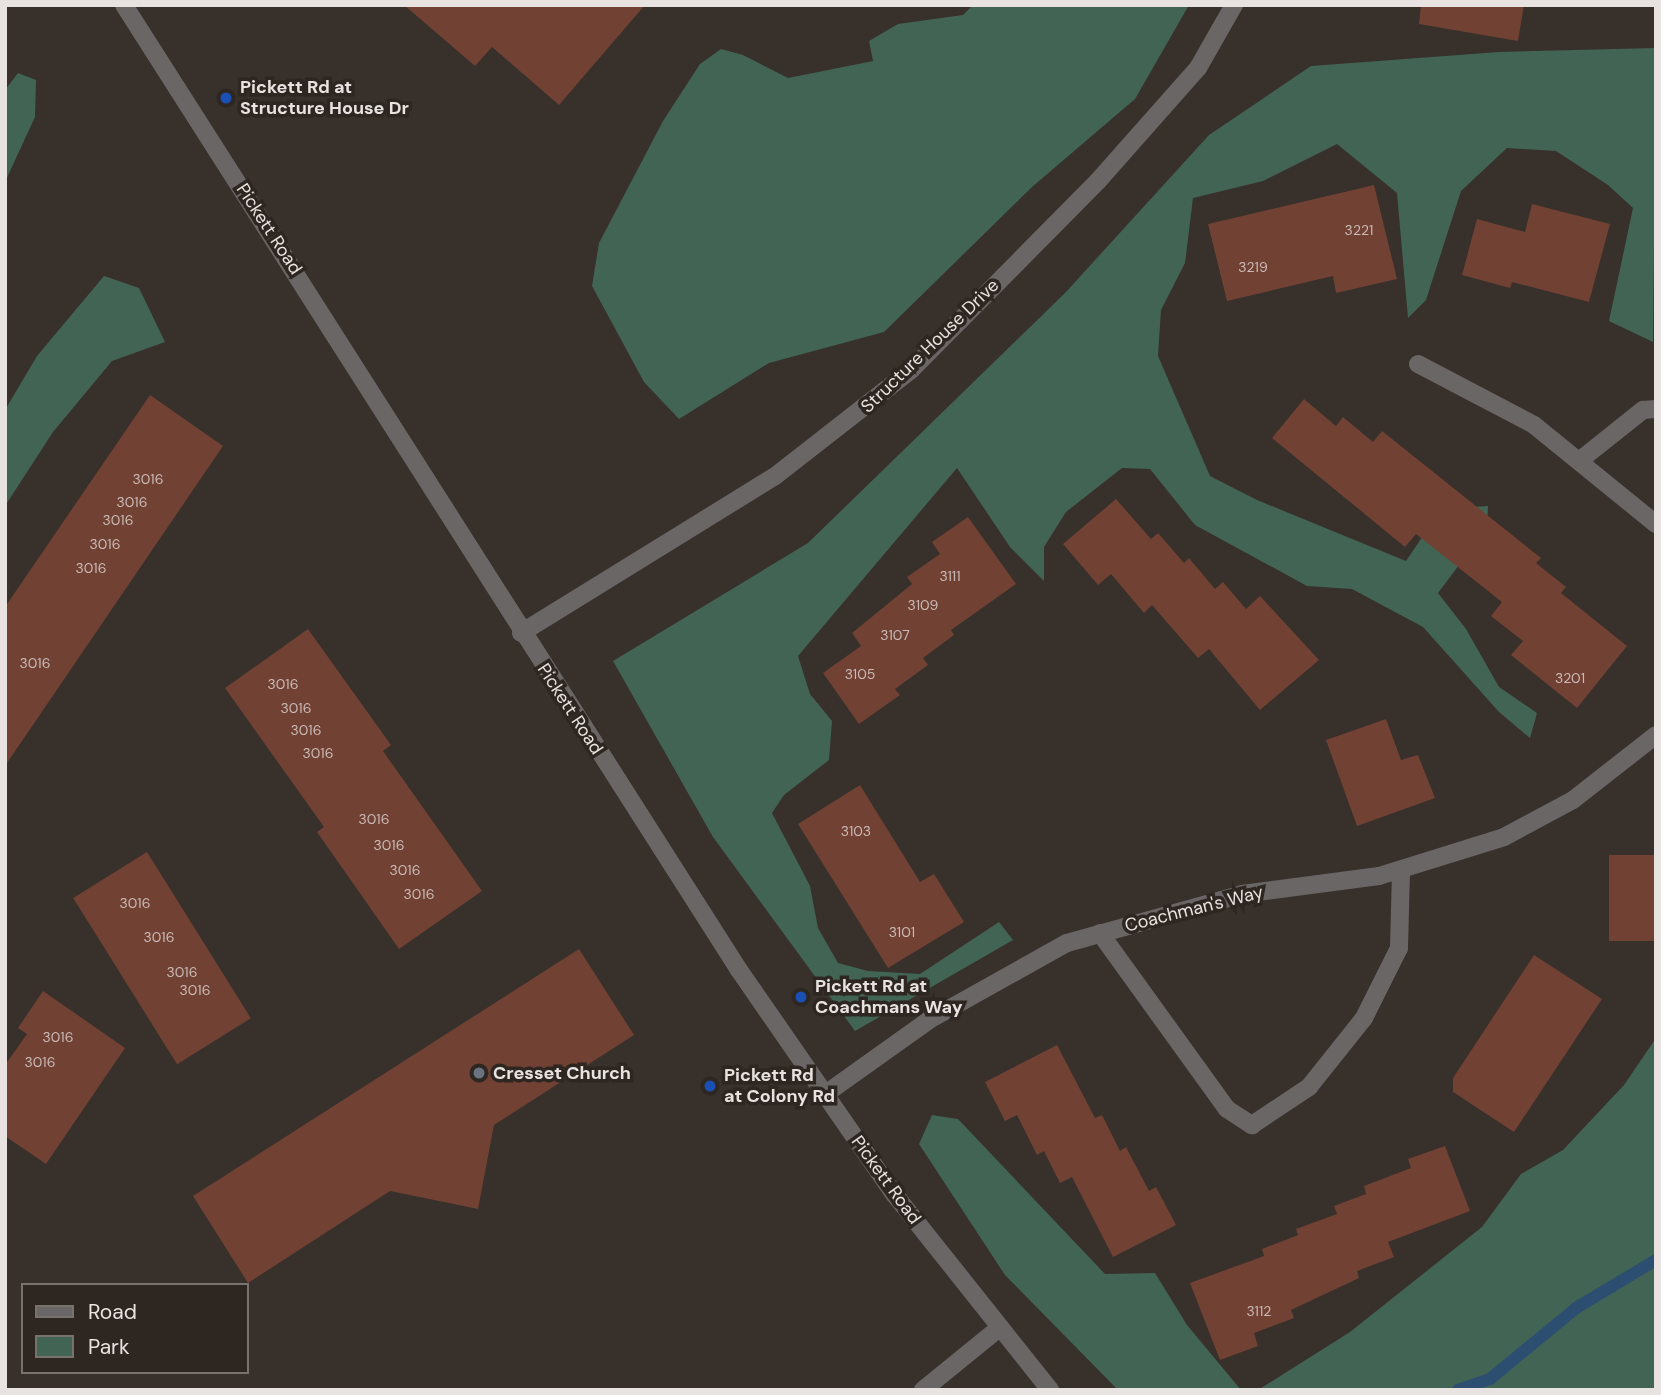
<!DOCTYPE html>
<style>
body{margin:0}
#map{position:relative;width:1661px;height:1395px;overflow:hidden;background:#37302b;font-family:"DM Sans",sans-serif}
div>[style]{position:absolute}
.green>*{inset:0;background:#426454}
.stream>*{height:12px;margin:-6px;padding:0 6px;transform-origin:6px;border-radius:6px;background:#2c4e71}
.building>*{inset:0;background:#714133;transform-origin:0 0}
.service>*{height:18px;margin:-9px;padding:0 9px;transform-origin:9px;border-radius:9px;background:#6b6666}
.minor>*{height:18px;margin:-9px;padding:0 9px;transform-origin:9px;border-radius:9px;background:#6b6666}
.tertiary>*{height:18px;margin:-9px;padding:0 9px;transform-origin:9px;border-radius:9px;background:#6b6666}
.dots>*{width:19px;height:19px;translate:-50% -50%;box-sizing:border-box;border:4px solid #2d2621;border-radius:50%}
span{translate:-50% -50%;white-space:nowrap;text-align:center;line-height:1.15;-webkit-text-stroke:7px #2d2621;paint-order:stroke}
.number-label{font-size:14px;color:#cabab5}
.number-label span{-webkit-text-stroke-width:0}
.poi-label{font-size:18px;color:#e8e3e0;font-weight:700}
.left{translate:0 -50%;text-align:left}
.street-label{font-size:18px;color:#e8e3e0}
.frame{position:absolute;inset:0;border:7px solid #e8e3e0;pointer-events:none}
.legend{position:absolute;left:21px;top:1283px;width:228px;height:91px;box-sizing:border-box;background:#2d2621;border:2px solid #78726d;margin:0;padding:9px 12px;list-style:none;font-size:21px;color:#e8e3e0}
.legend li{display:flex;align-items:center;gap:14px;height:35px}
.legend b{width:35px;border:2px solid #78726d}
</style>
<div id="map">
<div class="green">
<div style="clip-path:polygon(973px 5px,1189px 5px,1135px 99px,1032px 187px,884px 332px,769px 363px,679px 419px,644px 382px,592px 286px,599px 243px,663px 121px,700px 64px,721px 49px,743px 55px,788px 78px,873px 61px,869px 41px,898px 24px,963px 15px)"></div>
<div style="clip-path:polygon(1656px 48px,1653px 342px,1609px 321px,1633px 208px,1608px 185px,1556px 151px,1507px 148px,1461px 191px,1426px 300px,1408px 318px,1397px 193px,1337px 144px,1263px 181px,1193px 198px,1185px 263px,1161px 310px,1158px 356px,1210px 476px,1257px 500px,1406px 561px,1441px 509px,1488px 506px,1487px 528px,1438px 593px,1466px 629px,1499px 687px,1537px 713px,1530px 738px,1499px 712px,1423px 627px,1352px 589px,1307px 586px,1195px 525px,1150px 469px,1122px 468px,1066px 512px,1044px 547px,1044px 581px,1010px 547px,957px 468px,798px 656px,810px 694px,832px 721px,829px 760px,784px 795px,772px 813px,810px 886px,818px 928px,838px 963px,868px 971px,920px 974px,999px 922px,1013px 940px,855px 1031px,713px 837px,613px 661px,808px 543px,1066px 292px,1209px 135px,1311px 66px,1499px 52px)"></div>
<div style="clip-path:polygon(18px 73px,36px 80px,35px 117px,5px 182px,5px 90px)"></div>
<div style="clip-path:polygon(104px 276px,139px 288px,165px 342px,112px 361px,53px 432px,5px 506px,5px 410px,37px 356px)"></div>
<div style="clip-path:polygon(1656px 1038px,1656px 1390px,1258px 1390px,1350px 1332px,1482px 1227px,1521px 1174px,1563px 1150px,1624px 1085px)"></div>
<div style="clip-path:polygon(932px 1115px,958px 1119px,1105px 1274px,1155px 1273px,1187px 1325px,1241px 1390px,1118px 1390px,1005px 1275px,919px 1144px)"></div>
</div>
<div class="stream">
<div style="left:1458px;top:1390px;width:34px;rotate:-19deg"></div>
<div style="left:1490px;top:1379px;width:112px;rotate:-39.5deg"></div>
<div style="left:1576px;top:1308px;width:93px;rotate:-31deg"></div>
</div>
<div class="building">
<div style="clip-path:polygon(404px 5px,645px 5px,559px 105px,492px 47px,475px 66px)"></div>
<div style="clip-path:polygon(1421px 5px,1524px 5px,1518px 41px,1419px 24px)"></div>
<div style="clip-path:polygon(1374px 185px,1397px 279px,1336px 293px,1333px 276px,1227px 301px,1208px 224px)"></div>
<div style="clip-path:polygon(1532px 204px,1610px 224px,1589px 302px,1512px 282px,1510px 288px,1462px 275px,1477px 219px,1525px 232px)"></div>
<div style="clip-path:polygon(150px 395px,223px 446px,5px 766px,5px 607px)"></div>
<div style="clip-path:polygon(1304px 399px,1336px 426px,1343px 417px,1373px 442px,1382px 431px,1541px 558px,1536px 563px,1566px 587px,1561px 593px,1627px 646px,1577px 708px,1511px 655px,1523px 641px,1491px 616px,1502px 602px,1416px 534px,1405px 547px,1272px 438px)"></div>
<div style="clip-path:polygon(1116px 499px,1151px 539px,1158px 533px,1184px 563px,1189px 558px,1215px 589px,1223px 582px,1246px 609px,1260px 596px,1319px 660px,1260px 710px,1209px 649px,1198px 658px,1152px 605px,1144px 613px,1111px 574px,1098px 585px,1063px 544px)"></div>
<div style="clip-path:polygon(968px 517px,1016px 584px,951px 630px,954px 635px,923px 658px,928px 665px,895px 689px,900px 695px,859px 724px,823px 673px,861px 646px,852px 633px,912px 584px,907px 577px,940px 554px,932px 542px)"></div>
<div style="clip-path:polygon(308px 629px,391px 745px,383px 751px,482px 891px,399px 949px,317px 832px,324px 827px,225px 688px)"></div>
<div style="clip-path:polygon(1386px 719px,1401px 760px,1418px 755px,1435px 798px,1357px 826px,1326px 740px)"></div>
<div style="clip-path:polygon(860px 785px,920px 882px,934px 874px,964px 922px,888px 968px,798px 824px)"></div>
<div style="left:147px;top:852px;width:196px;height:87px;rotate:58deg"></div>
<div style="left:1656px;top:855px;width:86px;height:47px;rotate:90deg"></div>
<div style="clip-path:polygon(579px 949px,634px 1035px,494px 1125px,478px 1209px,390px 1191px,248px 1283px,193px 1196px)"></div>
<div style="clip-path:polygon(1534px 955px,1602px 999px,1514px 1132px,1453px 1092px,1453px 1078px)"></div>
<div style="clip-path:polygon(43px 991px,125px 1048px,46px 1164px,5px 1136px,5px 1065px,27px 1034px,18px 1028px)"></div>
<div style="clip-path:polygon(1057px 1045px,1095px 1118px,1102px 1115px,1120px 1151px,1126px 1147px,1149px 1191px,1156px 1187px,1176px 1225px,1113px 1257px,1072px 1177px,1060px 1183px,1044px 1151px,1037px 1155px,1017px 1115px,1005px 1121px,985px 1082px)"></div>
<div style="clip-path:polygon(1445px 1146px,1470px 1211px,1388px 1242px,1394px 1257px,1357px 1271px,1359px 1278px,1291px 1310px,1294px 1318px,1254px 1333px,1258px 1346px,1220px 1360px,1190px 1283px,1264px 1256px,1262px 1249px,1298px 1235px,1296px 1229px,1337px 1214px,1334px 1206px,1366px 1194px,1364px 1186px,1411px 1168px,1408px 1159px)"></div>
</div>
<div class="service">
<div style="left:1418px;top:364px;width:131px;rotate:27.7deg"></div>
<div style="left:1534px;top:425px;width:157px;rotate:39.1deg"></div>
<div style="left:1579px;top:461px;width:82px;rotate:-38.6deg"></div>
<div style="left:1643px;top:410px;width:13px;rotate:-4deg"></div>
<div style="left:1100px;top:933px;width:217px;rotate:54.2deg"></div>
<div style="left:1227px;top:1109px;width:30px;rotate:33deg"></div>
<div style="left:1252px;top:1125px;width:69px;rotate:-33.7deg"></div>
<div style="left:1309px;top:1087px;width:88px;rotate:-51.4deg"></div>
<div style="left:1364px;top:1018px;width:78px;rotate:-63.4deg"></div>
<div style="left:1399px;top:948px;width:78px;rotate:-88.5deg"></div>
</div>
<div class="minor">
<div style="left:521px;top:633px;width:297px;rotate:-31.7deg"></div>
<div style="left:774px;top:477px;width:174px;rotate:-38deg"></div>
<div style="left:911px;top:370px;width:266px;rotate:-45.3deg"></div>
<div style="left:1098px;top:181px;width:151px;rotate:-48.5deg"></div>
<div style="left:1198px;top:68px;width:73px;rotate:-60.3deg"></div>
<div style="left:824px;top:1095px;width:129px;rotate:-35.5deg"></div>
<div style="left:929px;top:1020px;width:158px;rotate:-29.2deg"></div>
<div style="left:1067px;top:943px;width:182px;rotate:-15.6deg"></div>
<div style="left:1242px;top:894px;width:138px;rotate:-7.5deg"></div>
<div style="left:1379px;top:876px;width:131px;rotate:-17.3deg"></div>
<div style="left:1504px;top:837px;width:78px;rotate:-28.2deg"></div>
<div style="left:1573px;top:800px;width:105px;rotate:-38.1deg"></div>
<div style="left:923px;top:1390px;width:97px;rotate:-39.1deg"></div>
</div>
<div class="tertiary">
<div style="left:124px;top:5px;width:1144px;rotate:57.49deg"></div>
<div style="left:739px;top:970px;width:274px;rotate:55.3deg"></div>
<div style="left:895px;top:1195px;width:249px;rotate:51.5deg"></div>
</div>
<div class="dots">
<div style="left:226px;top:98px;background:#1a4fb4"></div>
<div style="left:801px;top:997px;background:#1a4fb4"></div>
<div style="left:479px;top:1073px;background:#6b7280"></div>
<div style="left:710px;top:1086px;background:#1a4fb4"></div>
</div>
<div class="number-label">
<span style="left:1359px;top:230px">3221</span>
<span style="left:1253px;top:267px">3219</span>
<span style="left:148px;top:479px">3016</span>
<span style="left:132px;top:502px">3016</span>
<span style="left:118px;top:520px">3016</span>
<span style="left:105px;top:544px">3016</span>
<span style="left:91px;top:568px">3016</span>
<span style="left:950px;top:576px">3111</span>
<span style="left:923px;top:605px">3109</span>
<span style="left:895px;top:635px">3107</span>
<span style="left:35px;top:663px">3016</span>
<span style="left:860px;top:674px">3105</span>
<span style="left:1570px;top:678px">3201</span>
<span style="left:283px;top:684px">3016</span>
<span style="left:296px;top:708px">3016</span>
<span style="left:306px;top:730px">3016</span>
<span style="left:318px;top:753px">3016</span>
<span style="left:374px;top:819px">3016</span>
<span style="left:856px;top:831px">3103</span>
<span style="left:389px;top:845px">3016</span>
<span style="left:405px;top:870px">3016</span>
<span style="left:419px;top:894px">3016</span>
<span style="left:135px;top:903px">3016</span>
<span style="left:902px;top:932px">3101</span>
<span style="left:159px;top:937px">3016</span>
<span style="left:182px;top:972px">3016</span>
<span style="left:195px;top:990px">3016</span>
<span style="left:58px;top:1037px">3016</span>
<span style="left:40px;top:1062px">3016</span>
<span style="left:1259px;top:1311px">3112</span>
</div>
<div class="poi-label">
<span class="left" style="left:240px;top:98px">Pickett Rd at<br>Structure House Dr</span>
<span class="left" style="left:815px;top:997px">Pickett Rd at<br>Coachmans Way</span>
<span class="left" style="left:493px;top:1073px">Cresset Church</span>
<span class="left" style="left:724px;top:1086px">Pickett Rd<br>at Colony Rd</span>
</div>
<div class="street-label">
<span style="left:269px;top:229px;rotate:57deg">Pickett Road</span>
<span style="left:930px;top:346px;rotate:-44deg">Structure House Drive</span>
<span style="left:570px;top:709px;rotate:57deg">Pickett Road</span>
<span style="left:1194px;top:909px;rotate:-14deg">Coachman's Way</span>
<span style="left:886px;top:1180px;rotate:54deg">Pickett Road</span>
</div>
<div class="frame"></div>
<ul class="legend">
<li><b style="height:9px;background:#6b6666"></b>Road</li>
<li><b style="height:19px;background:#426454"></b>Park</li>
</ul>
</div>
